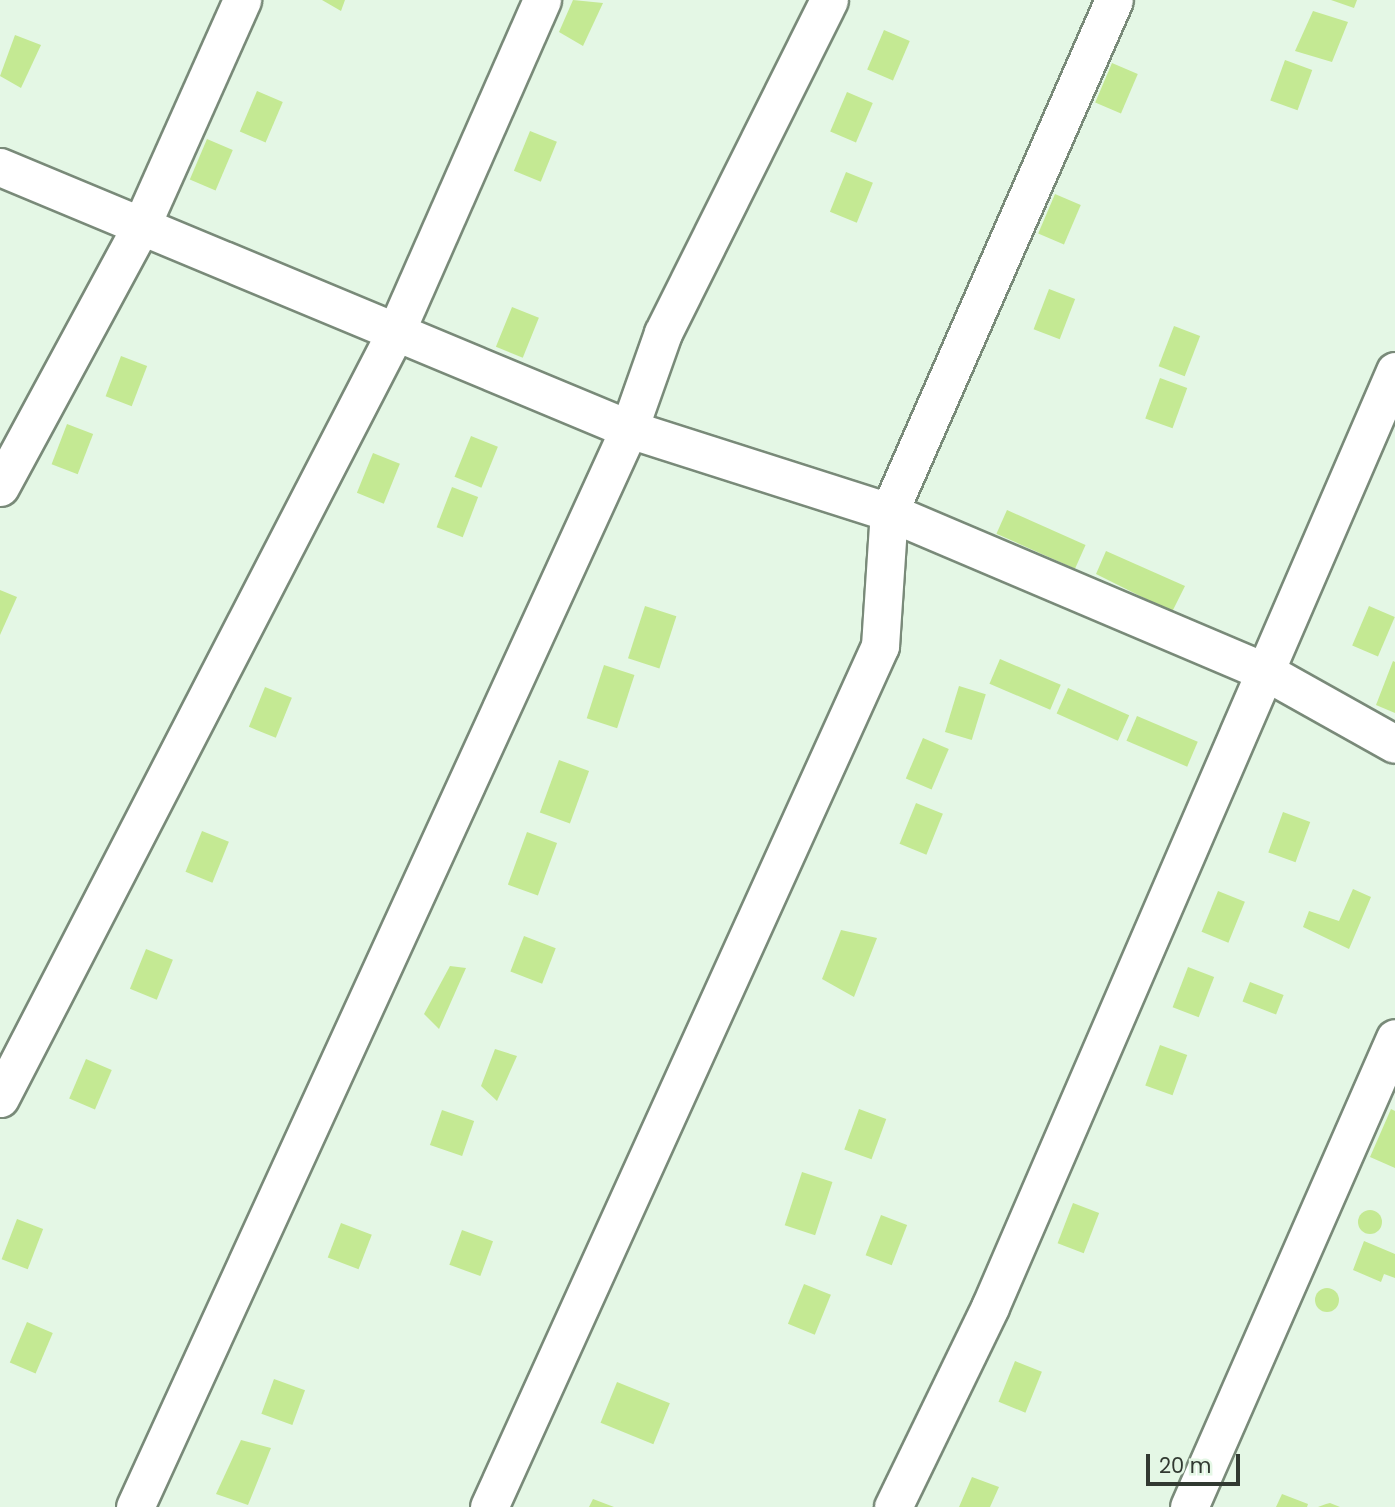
<!DOCTYPE html>
<style>
body{margin:0}
#map{position:relative;width:1395px;height:1507px;overflow:hidden;background:#e4f7e5;font-family:Poppins,sans-serif}
div>[style]{position:absolute}
.building>*{inset:0;background:#c4e993;transform-origin:0 0}
.round{border-radius:50%}
.roads{filter:drop-shadow(2px 0 #798a79) drop-shadow(-2px 0 #798a79) drop-shadow(0 2px #798a79) drop-shadow(0 -2px #798a79)}
.minor>*{height:37px;margin:-18.5px;padding:0 18.5px;transform-origin:18.5px;border-radius:18.5px;background:#fff}
span{translate:-50% -50%;white-space:nowrap;text-align:center;line-height:1.15;-webkit-text-stroke:5px #e4f7e5;paint-order:stroke}
.scale{position:absolute;left:1146px;top:1454px;width:94px;height:32px;box-sizing:border-box;border:4px solid #313931;border-top:0;padding-left:9px;font-size:21px;line-height:24px;white-space:nowrap;color:#313931;-webkit-text-stroke:5px #e4f7e5;paint-order:stroke}
</style>
<div id="map">
<div class="building">
<div style="clip-path:polygon(322px 0,345px 0,341px 11px)"></div>
<div style="clip-path:polygon(573px 0,603px 3px,583px 46px,559px 32px)"></div>
<div style="clip-path:polygon(1331px 0,1357px 0,1354px 8px)"></div>
<div style="clip-path:polygon(1313px 11px,1348px 22px,1332px 62px,1295px 51px)"></div>
<div style="left:884px;top:30px;width:28px;height:43px;rotate:23deg"></div>
<div style="clip-path:polygon(15px 35px,41px 45px,21px 88px,0 76px)"></div>
<div style="left:1285px;top:60px;width:29px;height:43px;rotate:20deg"></div>
<div style="left:1112px;top:63px;width:28px;height:43px;rotate:23deg"></div>
<div style="left:257px;top:91px;width:28px;height:44px;rotate:23deg"></div>
<div style="left:847px;top:92px;width:28px;height:43px;rotate:23deg"></div>
<div style="left:530px;top:131px;width:29px;height:43px;rotate:22deg"></div>
<div style="left:207px;top:139px;width:28px;height:44px;rotate:23deg"></div>
<div style="left:846px;top:172px;width:29px;height:43px;rotate:22deg"></div>
<div style="left:1055px;top:194px;width:28px;height:43px;rotate:23deg"></div>
<div style="left:1049px;top:289px;width:28px;height:43px;rotate:21deg"></div>
<div style="left:512px;top:307px;width:29px;height:43px;rotate:22deg"></div>
<div style="left:1174px;top:326px;width:28px;height:43px;rotate:21deg"></div>
<div style="left:121px;top:356px;width:28px;height:43px;rotate:21deg"></div>
<div style="left:1160px;top:378px;width:29px;height:43px;rotate:20deg"></div>
<div style="left:67px;top:424px;width:28px;height:43px;rotate:21deg"></div>
<div style="left:471px;top:436px;width:29px;height:44px;rotate:22deg"></div>
<div style="left:373px;top:453px;width:29px;height:43px;rotate:22deg"></div>
<div style="left:452px;top:487px;width:28px;height:43px;rotate:21deg"></div>
<div style="left:1007px;top:510px;width:86px;height:26px;rotate:24deg"></div>
<div style="clip-path:polygon(1106px 551px,1185px 586px,1172px 612px,1096px 574px)"></div>
<div style="clip-path:polygon(0 590px,17px 597px,0 635px)"></div>
<div style="left:645px;top:606px;width:33px;height:55px;rotate:18deg"></div>
<div style="left:1369px;top:606px;width:28px;height:43px;rotate:23deg"></div>
<div style="left:1000px;top:659px;width:66px;height:27px;rotate:23deg"></div>
<div style="clip-path:polygon(1393px 661px,1395px 662px,1395px 713px,1376px 705px)"></div>
<div style="left:604px;top:665px;width:32px;height:56px;rotate:18deg"></div>
<div style="left:959px;top:686px;width:28px;height:48px;rotate:17deg"></div>
<div style="left:265px;top:687px;width:29px;height:43px;rotate:22deg"></div>
<div style="left:1068px;top:688px;width:67px;height:28px;rotate:24deg"></div>
<div style="left:1137px;top:716px;width:66px;height:27px;rotate:23deg"></div>
<div style="left:923px;top:738px;width:28px;height:44px;rotate:23deg"></div>
<div style="left:559px;top:760px;width:32px;height:56px;rotate:20deg"></div>
<div style="left:916px;top:803px;width:29px;height:44px;rotate:22deg"></div>
<div style="left:1283px;top:812px;width:29px;height:43px;rotate:20deg"></div>
<div style="left:202px;top:831px;width:29px;height:44px;rotate:22deg"></div>
<div style="left:527px;top:832px;width:32px;height:56px;rotate:20deg"></div>
<div style="clip-path:polygon(1353px 889px,1371px 897px,1349px 949px,1303px 927px,1309px 911px,1339px 921px)"></div>
<div style="left:1218px;top:891px;width:29px;height:44px;rotate:22deg"></div>
<div style="clip-path:polygon(841px 930px,877px 938px,854px 997px,822px 979px)"></div>
<div style="left:524px;top:936px;width:34px;height:38px;rotate:21deg"></div>
<div style="left:146px;top:949px;width:29px;height:43px;rotate:22deg"></div>
<div style="clip-path:polygon(450px 966px,466px 968px,439px 1029px,424px 1014px)"></div>
<div style="left:1188px;top:967px;width:28px;height:43px;rotate:21deg"></div>
<div style="left:1250px;top:982px;width:36px;height:21px;rotate:21deg"></div>
<div style="left:1160px;top:1045px;width:29px;height:43px;rotate:20deg"></div>
<div style="clip-path:polygon(495px 1049px,517px 1056px,497px 1101px,481px 1086px)"></div>
<div style="left:86px;top:1059px;width:28px;height:43px;rotate:23deg"></div>
<div style="left:859px;top:1109px;width:29px;height:43px;rotate:20deg"></div>
<div style="clip-path:polygon(1391px 1109px,1395px 1111px,1395px 1168px,1370px 1157px)"></div>
<div style="left:442px;top:1110px;width:34px;height:37px;rotate:19deg"></div>
<div style="left:802px;top:1172px;width:32px;height:56px;rotate:18deg"></div>
<div style="left:1073px;top:1203px;width:28px;height:43px;rotate:21deg"></div>
<div class="round" style="left:1358px;top:1210px;width:24px;height:24px"></div>
<div style="left:881px;top:1215px;width:28px;height:43px;rotate:21deg"></div>
<div style="left:17px;top:1219px;width:28px;height:43px;rotate:21deg"></div>
<div style="left:341px;top:1223px;width:33px;height:37px;rotate:21deg"></div>
<div style="left:462px;top:1230px;width:33px;height:37px;rotate:20deg"></div>
<div style="clip-path:polygon(1364px 1241px,1395px 1254px,1395px 1278px,1384px 1274px,1381px 1282px,1353px 1270px)"></div>
<div style="left:804px;top:1284px;width:29px;height:43px;rotate:22deg"></div>
<div class="round" style="left:1315px;top:1288px;width:24px;height:24px"></div>
<div style="left:27px;top:1322px;width:28px;height:44px;rotate:23deg"></div>
<div style="left:1015px;top:1361px;width:29px;height:44px;rotate:22deg"></div>
<div style="left:274px;top:1379px;width:33px;height:37px;rotate:20deg"></div>
<div style="left:617px;top:1382px;width:57px;height:44px;rotate:22deg"></div>
<div style="clip-path:polygon(241px 1440px,271px 1448px,248px 1505px,216px 1494px)"></div>
<div style="clip-path:polygon(972px 1477px,999px 1487px,990px 1507px,959px 1507px)"></div>
<div style="clip-path:polygon(1282px 1494px,1308px 1504px,1307px 1507px,1276px 1507px)"></div>
<div style="clip-path:polygon(593px 1499px,614px 1507px,589px 1507px)"></div>
<div style="clip-path:polygon(1330px 1503px,1340px 1507px,1318px 1507px,1326px 1504px)"></div>
</div>
<div class="roads">
<div class="minor">
<div style="left:0;top:167px;width:681px;rotate:22.61deg"></div>
<div style="left:629px;top:429px;width:273px;rotate:17.7deg"></div>
<div style="left:889px;top:512px;width:412px;rotate:23deg"></div>
<div style="left:1268px;top:673px;width:145px;rotate:29.2deg"></div>
<div style="left:0;top:487px;width:297px;rotate:-61.6deg"></div>
<div style="left:141px;top:226px;width:248px;rotate:-65.9deg"></div>
<div style="left:0;top:1098px;width:863px;rotate:-62.69deg"></div>
<div style="left:396px;top:331px;width:362px;rotate:-66.2deg"></div>
<div style="left:135px;top:1507px;width:1186px;rotate:-65.38deg"></div>
<div style="left:629px;top:429px;width:102px;rotate:-70.5deg"></div>
<div style="left:663px;top:333px;width:372px;rotate:-63.5deg"></div>
<div style="left:489px;top:1507px;width:946px;rotate:-65.58deg"></div>
<div style="left:880px;top:646px;width:134px;rotate:-86.2deg"></div>
<div style="left:889px;top:512px;width:559px;rotate:-66.28deg"></div>
<div style="left:893px;top:1507px;width:222px;rotate:-64.1deg"></div>
<div style="left:990px;top:1307px;width:1020px;rotate:-66.6deg"></div>
<div style="left:1189px;top:1507px;width:512px;rotate:-66.29deg"></div>
</div>
</div>
<div class="scale">20 m</div>
</div>
